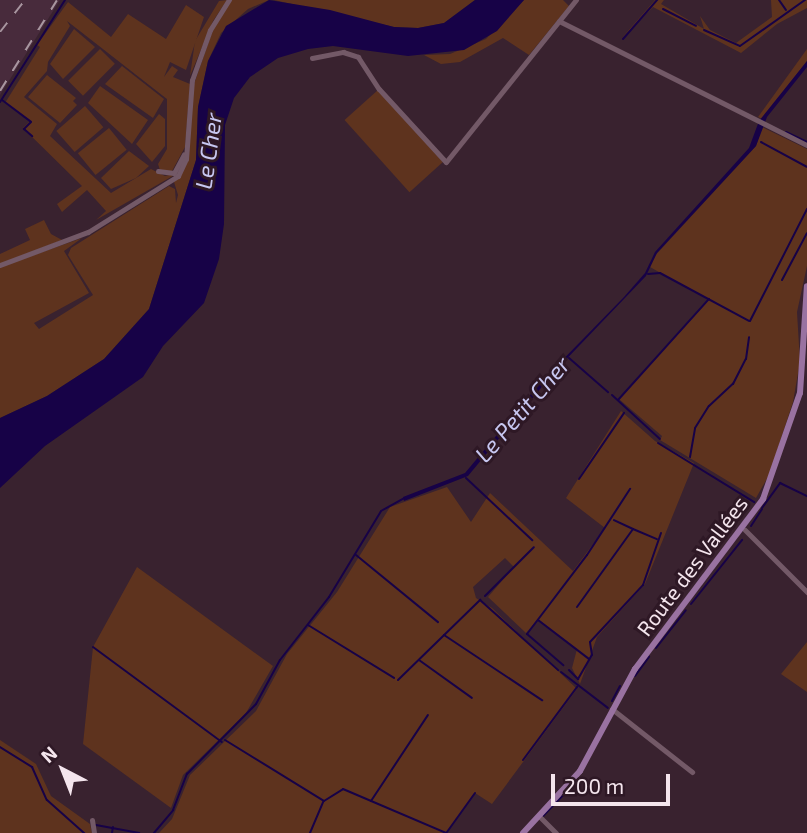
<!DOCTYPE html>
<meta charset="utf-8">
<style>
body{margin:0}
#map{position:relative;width:807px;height:833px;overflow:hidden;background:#39222f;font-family:"Exo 2",sans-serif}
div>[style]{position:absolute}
.built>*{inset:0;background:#482b3c}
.green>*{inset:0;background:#5e331e;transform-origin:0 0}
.water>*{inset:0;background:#170247}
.stream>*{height:2px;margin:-1px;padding:0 1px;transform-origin:1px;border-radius:1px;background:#170247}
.minor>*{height:5px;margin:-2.5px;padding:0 2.5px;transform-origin:2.5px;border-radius:2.5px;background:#735967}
.major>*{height:6px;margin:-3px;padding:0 3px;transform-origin:3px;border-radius:3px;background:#9972a1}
.rail>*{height:2px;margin-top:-1px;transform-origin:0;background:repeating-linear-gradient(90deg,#a896a0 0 12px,transparent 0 24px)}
span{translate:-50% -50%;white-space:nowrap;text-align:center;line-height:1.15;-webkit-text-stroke:6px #2e1825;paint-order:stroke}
.street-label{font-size:21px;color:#f4e5ed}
.water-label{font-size:23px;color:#c7c7f1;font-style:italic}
.north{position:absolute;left:28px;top:735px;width:70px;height:70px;-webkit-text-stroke:5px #2e1825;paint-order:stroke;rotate:318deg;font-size:19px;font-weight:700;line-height:28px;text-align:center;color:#f4e5ed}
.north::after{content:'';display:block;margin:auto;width:24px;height:32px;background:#f4e5ed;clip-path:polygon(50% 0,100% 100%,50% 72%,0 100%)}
.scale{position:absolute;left:551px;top:774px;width:119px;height:32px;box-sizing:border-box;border:4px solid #f4e5ed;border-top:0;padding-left:9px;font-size:21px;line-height:24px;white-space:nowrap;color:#f4e5ed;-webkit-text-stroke:5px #2e1825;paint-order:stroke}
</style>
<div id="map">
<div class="built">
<div style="clip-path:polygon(0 0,60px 0,0 95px)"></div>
</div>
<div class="green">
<div style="clip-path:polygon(227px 0,213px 21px,190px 76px,195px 41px,219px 1px)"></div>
<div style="clip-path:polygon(231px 0,269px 0,248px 9px,221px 33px,208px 61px,198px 107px,196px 160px,149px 309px,104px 359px,47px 396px,0 418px,0 267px,82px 238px,64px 251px,89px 293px,34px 323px,39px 329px,93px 295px,68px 255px,71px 248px,169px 186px,175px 189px,176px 203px,178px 195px,174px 182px,182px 173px,193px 87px,215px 24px)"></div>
<div style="clip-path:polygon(274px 0,475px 0,444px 23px,418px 28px,394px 27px)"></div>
<div style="clip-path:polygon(524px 0,563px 0,569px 6px,529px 55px,503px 38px,460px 62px,441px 64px,424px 55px,450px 54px,486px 39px)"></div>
<div style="clip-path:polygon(655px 0,664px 0,661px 4px,704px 29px,700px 16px,710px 30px,736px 43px,772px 17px,771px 0,807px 0,807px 8px,777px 24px,741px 53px,653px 7px,621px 39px)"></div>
<div style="clip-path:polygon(68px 2px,111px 37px,128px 14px,166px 39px,186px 5px,204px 17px,186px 70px,170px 62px,164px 77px,172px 66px,178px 70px,173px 77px,190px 84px,185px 147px,171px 173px,160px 170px,158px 164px,167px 149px,167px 99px,67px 21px,70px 26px,48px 62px,47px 71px,24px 97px,57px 124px,50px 136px,111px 193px,151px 169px,165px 176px,178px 173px,96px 220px,106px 211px,87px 190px,62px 212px,57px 204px,82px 186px,23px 128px,30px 121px,5px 103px,40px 47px,37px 45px)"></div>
<div style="clip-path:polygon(74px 29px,95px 47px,63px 79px,50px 64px)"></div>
<div style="left:100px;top:49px;width:21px;height:45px;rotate:45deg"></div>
<div style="clip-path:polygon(807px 49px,807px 61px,762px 119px,758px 117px)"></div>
<div style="clip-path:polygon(122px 66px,164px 99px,153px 118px,105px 84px)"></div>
<div style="clip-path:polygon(47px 75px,76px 98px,73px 101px,77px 105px,60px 123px,28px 97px)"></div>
<div style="clip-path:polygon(100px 86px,148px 120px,132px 144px,88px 103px)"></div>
<div style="left:378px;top:90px;width:97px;height:45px;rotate:48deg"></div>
<div style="left:85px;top:106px;width:28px;height:38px;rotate:49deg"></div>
<div style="clip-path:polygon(159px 114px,165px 119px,165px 146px,152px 162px,136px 144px)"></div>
<div style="clip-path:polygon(762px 127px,807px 149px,807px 266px,797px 312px,800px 362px,793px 402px,769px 475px,756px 498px,660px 440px,662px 436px,619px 399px,709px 300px,650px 267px,652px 259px,756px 146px)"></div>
<div style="left:109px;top:128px;width:28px;height:40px;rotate:51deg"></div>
<div style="clip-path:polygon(129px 151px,149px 166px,136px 178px,111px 189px,101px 178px)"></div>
<div style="clip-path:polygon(44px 220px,51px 234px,62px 240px,0 264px,0 254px,30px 240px,25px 229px)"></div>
<div style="clip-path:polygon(621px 411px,655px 441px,694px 463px,645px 584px,597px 637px,580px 684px,572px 668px,577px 649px,538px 619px,526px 633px,488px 597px,514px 567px,505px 558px,473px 587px,476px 598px,492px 608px,577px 689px,492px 804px,475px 793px,446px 833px,159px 833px,172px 819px,190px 775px,256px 711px,287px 654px,337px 592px,390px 507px,447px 487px,471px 522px,490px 493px,573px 571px,605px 528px,566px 498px)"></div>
<div style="clip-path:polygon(137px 567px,273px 666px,246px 713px,183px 775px,171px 808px,83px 744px,93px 647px)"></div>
<div style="clip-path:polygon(807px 642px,807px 692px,781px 674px)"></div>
<div style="clip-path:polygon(0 740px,36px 764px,51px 796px,90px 824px,92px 833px,0 833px)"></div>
</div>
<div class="water">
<div style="clip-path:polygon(269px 0,330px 10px,394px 27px,418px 28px,444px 23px,475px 0,524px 0,497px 31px,464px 50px,408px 56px,333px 46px,308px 49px,278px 58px,250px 77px,234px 98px,225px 125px,224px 224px,219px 259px,204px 303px,163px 346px,143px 377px,45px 446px,0 488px,0 418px,47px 396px,104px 359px,149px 309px,196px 160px,198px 107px,208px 61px,226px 26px)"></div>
<div style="clip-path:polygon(807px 61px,807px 67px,767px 117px,756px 146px,657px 253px,646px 276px,555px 371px,468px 476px,404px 501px,403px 497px,465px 473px,542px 381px,624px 297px,645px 273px,655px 252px,749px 148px,759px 121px)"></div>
</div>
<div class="stream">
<div style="left:779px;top:0;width:12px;rotate:55deg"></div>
<div style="left:663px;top:9px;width:37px;rotate:27deg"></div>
<div style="left:704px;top:30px;width:39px;rotate:24deg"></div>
<div style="left:740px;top:46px;width:80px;rotate:-35.3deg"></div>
<div style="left:623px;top:39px;width:52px;rotate:-48.9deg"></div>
<div style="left:2px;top:100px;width:36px;rotate:37deg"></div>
<div style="left:31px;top:122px;width:10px;rotate:135deg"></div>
<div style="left:24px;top:129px;width:11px;rotate:41deg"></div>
<div style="left:0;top:102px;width:121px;rotate:-57.5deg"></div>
<div style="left:786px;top:132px;width:23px;rotate:25deg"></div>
<div style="left:761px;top:142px;width:52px;rotate:28.5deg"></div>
<div style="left:648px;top:274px;width:12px;rotate:-5deg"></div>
<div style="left:660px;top:273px;width:101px;rotate:28.3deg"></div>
<div style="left:782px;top:280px;width:53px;rotate:-62deg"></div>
<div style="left:750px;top:321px;width:126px;rotate:-63deg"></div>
<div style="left:569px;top:358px;width:52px;rotate:41.1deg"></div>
<div style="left:612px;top:395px;width:65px;rotate:42.5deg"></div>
<div style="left:618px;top:400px;width:136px;rotate:-48deg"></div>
<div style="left:658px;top:443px;width:113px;rotate:31.6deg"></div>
<div style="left:690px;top:457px;width:29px;rotate:-80deg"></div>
<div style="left:695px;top:428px;width:26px;rotate:-58deg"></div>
<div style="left:709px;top:406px;width:33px;rotate:-43deg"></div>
<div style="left:733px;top:384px;width:28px;rotate:-63deg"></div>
<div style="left:746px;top:359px;width:22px;rotate:-82deg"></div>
<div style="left:466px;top:478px;width:91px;rotate:43.2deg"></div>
<div style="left:579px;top:479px;width:80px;rotate:-55.7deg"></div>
<div style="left:762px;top:508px;width:31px;rotate:-54deg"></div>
<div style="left:780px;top:483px;width:30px;rotate:26deg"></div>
<div style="left:751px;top:526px;width:20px;rotate:-57deg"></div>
<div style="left:633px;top:529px;width:26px;rotate:23deg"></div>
<div style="left:356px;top:555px;width:106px;rotate:39.3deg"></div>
<div style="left:485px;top:596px;width:69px;rotate:-45deg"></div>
<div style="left:691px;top:604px;width:82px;rotate:-51.4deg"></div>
<div style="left:577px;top:607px;width:96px;rotate:-54.3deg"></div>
<div style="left:633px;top:529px;width:21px;rotate:-155deg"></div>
<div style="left:538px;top:620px;width:64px;rotate:37.4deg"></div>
<div style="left:308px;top:625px;width:101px;rotate:31.6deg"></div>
<div style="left:527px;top:634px;width:99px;rotate:-52.8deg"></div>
<div style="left:587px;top:555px;width:79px;rotate:-56.9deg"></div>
<div style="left:527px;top:634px;width:48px;rotate:40.7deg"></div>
<div style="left:444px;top:635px;width:118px;rotate:33.6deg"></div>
<div style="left:93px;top:647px;width:160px;rotate:36.4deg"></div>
<div style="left:656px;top:648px;width:48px;rotate:-51.7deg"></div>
<div style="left:419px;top:660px;width:65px;rotate:35.6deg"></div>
<div style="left:569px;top:670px;width:13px;rotate:45deg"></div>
<div style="left:578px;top:679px;width:28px;rotate:-60deg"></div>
<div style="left:592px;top:655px;width:13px;rotate:-99deg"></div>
<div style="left:590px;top:642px;width:78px;rotate:-47.1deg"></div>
<div style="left:643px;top:585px;width:55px;rotate:-70.9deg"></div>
<div style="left:561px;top:672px;width:59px;rotate:37.5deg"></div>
<div style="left:635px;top:676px;width:24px;rotate:-54deg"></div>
<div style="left:398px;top:680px;width:115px;rotate:-44.3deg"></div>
<div style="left:480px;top:600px;width:105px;rotate:41.9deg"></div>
<div style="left:612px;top:701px;width:17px;rotate:-62deg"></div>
<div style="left:225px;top:740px;width:116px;rotate:31.6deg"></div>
<div style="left:324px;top:801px;width:22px;rotate:-32deg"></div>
<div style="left:343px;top:789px;width:112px;rotate:23.1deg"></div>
<div style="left:0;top:747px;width:38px;rotate:32deg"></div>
<div style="left:32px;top:767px;width:36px;rotate:66deg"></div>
<div style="left:47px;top:800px;width:50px;rotate:41.7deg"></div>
<div style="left:523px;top:760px;width:91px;rotate:-53.5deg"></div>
<div style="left:371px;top:801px;width:103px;rotate:-56.5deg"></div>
<div style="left:543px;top:816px;width:35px;rotate:-46deg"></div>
<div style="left:96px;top:825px;width:44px;rotate:10.5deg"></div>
<div style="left:447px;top:832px;width:48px;rotate:-54.3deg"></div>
<div style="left:112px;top:833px;width:6px;rotate:-81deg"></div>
<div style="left:154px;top:833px;width:30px;rotate:-50deg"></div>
<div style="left:173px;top:810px;width:39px;rotate:-69deg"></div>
<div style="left:187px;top:774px;width:98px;rotate:-45.4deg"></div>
<div style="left:256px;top:704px;width:50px;rotate:-61.4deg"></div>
<div style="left:280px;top:660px;width:80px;rotate:-52.1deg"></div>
<div style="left:329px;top:597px;width:100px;rotate:-58.8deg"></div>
<div style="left:381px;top:511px;width:26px;rotate:-29deg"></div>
<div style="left:310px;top:833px;width:34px;rotate:-67deg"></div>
</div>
<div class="minor">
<div style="left:559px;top:21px;width:277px;rotate:26.6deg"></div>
<div style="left:312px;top:58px;width:32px;rotate:-11deg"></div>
<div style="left:343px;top:52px;width:16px;rotate:18deg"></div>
<div style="left:358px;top:57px;width:38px;rotate:57deg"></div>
<div style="left:379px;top:89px;width:99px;rotate:47.5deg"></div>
<div style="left:446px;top:162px;width:208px;rotate:-51.3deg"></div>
<div style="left:158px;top:171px;width:16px;rotate:7deg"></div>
<div style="left:174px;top:173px;width:21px;rotate:-62deg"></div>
<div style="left:0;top:265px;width:94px;rotate:-20.6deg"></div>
<div style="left:88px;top:232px;width:106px;rotate:-31.9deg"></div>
<div style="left:178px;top:176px;width:19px;rotate:-65deg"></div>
<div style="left:186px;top:159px;width:79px;rotate:-85.7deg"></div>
<div style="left:192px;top:80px;width:53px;rotate:-70.2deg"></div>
<div style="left:210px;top:30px;width:36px;rotate:-58deg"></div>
<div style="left:745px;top:530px;width:88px;rotate:45deg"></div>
<div style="left:612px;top:709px;width:102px;rotate:38.2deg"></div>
<div style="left:539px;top:816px;width:24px;rotate:45deg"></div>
<div style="left:92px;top:820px;width:13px;rotate:81deg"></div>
</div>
<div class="major">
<div style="left:523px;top:833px;width:84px;rotate:-47.4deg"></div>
<div style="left:580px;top:771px;width:116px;rotate:-61.7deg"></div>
<div style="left:635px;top:669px;width:213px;rotate:-53deg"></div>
<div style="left:763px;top:499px;width:112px;rotate:-70.8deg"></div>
<div style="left:800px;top:393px;width:107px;rotate:-86.3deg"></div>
</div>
<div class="rail">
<div style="left:0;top:32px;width:41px;rotate:-52deg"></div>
<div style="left:0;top:91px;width:107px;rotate:-57.9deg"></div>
</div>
<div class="street-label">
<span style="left:692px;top:566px;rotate:-53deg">Route des Vallées</span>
</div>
<div class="water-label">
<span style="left:208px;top:151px;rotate:-82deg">Le Cher</span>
<span style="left:522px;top:409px;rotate:-49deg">Le Petit Cher</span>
</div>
<div class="north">N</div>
<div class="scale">200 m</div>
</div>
